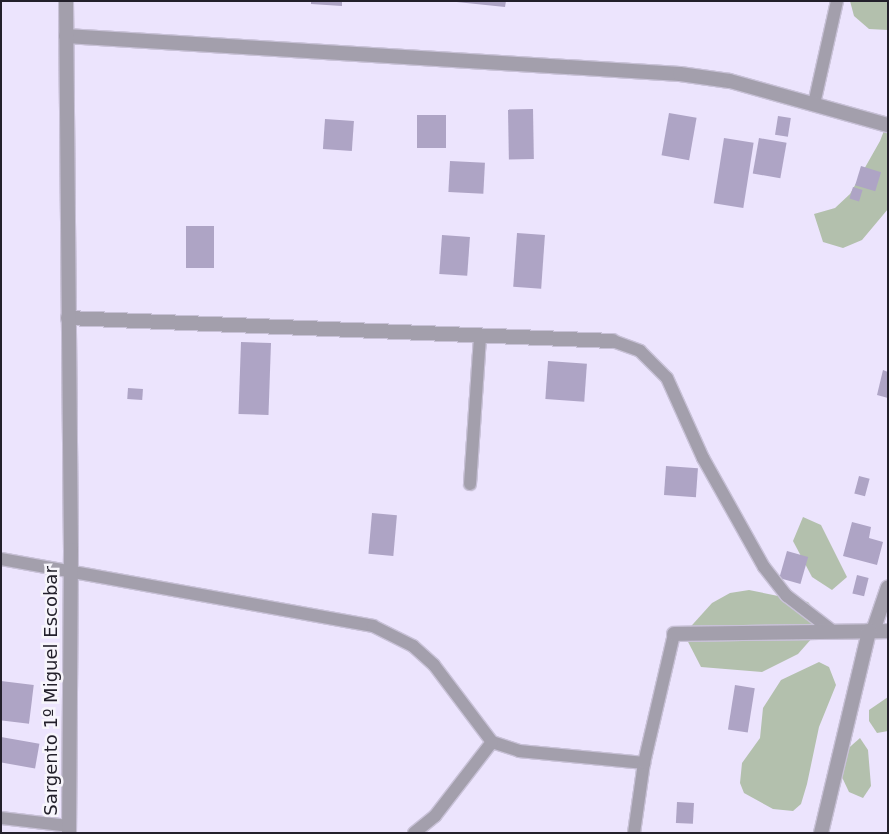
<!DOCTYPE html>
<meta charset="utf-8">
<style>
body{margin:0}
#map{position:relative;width:889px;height:834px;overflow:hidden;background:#ece4fd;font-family:"DejaVu Sans",sans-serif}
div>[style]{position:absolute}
.green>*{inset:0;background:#b3c0ad}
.building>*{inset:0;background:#aea4c5;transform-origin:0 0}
.roads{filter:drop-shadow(1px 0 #c8c1d7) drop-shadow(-1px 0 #c8c1d7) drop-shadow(0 1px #c8c1d7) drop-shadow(0 -1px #c8c1d7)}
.service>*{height:12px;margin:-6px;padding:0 6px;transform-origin:6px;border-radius:6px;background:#a39fac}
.minor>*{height:14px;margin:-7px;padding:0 7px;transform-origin:7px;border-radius:7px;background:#a39fac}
.tertiary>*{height:14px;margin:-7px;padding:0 7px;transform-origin:7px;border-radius:7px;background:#a39fac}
span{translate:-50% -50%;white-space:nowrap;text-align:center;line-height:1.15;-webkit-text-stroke:5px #f7f5fb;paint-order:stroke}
.street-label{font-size:18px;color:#23202b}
.frame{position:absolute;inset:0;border:2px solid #23202b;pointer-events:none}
</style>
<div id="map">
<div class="green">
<div style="clip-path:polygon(850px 1px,888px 1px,888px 30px,869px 29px,854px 16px)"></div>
<div style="clip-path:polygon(887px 123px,888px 209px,862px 240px,843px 248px,823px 242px,814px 214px,835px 208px,850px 194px,880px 141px)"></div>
<div style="clip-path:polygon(803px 517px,821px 525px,847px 577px,832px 590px,812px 577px,793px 541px)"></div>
<div style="clip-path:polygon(749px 590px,808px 602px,821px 618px,813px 637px,798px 654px,762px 672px,701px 667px,684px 634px,712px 603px,730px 593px)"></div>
<div style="clip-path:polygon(819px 662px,829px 667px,836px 685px,819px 727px,807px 784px,801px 804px,793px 811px,773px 809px,744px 793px,740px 783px,742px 763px,760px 738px,763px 708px,781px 680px)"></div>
<div style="clip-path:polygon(888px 697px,888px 731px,877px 733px,869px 721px,869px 710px)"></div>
<div style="clip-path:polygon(860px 738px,868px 750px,871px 786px,863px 798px,849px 792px,840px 773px,843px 753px)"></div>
</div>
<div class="building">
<div style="clip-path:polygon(311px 1px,342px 1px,342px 6px,311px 4px)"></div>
<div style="clip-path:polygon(447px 1px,506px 1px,505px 7px)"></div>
<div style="left:533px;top:109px;width:50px;height:25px;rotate:89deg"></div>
<div style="left:669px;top:113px;width:28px;height:43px;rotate:10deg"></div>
<div style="left:417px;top:115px;width:29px;height:33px"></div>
<div style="left:778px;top:116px;width:13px;height:19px;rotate:9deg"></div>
<div style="left:325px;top:119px;width:29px;height:30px;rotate:4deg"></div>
<div style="left:724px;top:138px;width:30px;height:66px;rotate:9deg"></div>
<div style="left:759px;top:138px;width:28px;height:36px;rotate:10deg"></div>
<div style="left:450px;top:161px;width:35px;height:31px;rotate:3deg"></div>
<div style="left:861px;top:166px;width:21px;height:20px;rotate:17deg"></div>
<div style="left:853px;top:187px;width:10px;height:12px;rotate:17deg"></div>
<div style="left:186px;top:226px;width:28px;height:42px"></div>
<div style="left:517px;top:233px;width:28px;height:54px;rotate:4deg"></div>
<div style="left:442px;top:235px;width:28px;height:39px;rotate:4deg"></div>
<div style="left:241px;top:342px;width:30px;height:72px;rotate:2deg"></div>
<div style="left:548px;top:361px;width:39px;height:38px;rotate:4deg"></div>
<div style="clip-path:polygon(883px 370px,888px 372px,888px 398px,877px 395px)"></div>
<div style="left:128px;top:388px;width:15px;height:11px;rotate:4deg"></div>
<div style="left:666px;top:466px;width:32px;height:29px;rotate:4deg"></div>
<div style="left:859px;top:476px;width:11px;height:18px;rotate:15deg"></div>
<div style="left:372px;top:513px;width:25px;height:41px;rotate:5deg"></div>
<div style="clip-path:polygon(852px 522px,871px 527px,869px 538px,883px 542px,877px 565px,843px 556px)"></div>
<div style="left:787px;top:551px;width:22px;height:28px;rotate:16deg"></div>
<div style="left:857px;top:575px;width:12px;height:19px;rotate:14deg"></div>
<div style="left:1px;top:681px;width:33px;height:39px;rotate:7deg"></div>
<div style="left:735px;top:685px;width:20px;height:45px;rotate:9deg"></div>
<div style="left:1px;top:737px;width:39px;height:25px;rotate:10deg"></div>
<div style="left:677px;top:802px;width:17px;height:21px;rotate:3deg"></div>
</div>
<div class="roads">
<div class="service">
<div style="left:814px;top:104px;width:106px;rotate:-77.4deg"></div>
<div style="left:613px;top:341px;width:29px;rotate:20deg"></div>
<div style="left:640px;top:351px;width:38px;rotate:45deg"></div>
<div style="left:667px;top:378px;width:88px;rotate:65.8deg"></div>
<div style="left:703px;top:458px;width:125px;rotate:60.8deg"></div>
<div style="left:764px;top:567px;width:37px;rotate:52deg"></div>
<div style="left:787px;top:596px;width:59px;rotate:37.5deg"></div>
<div style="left:470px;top:484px;width:148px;rotate:-86.1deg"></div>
<div style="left:1px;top:559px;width:378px;rotate:10.2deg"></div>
<div style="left:373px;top:626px;width:45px;rotate:26.6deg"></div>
<div style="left:413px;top:646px;width:28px;rotate:42deg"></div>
<div style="left:434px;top:665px;width:96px;rotate:53deg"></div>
<div style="left:492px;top:742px;width:28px;rotate:18deg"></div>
<div style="left:519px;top:751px;width:126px;rotate:5.5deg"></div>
<div style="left:1px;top:818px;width:68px;rotate:6.7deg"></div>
<div style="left:414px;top:833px;width:27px;rotate:-39deg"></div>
<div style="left:435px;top:816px;width:93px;rotate:-52.4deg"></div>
<div style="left:634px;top:833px;width:71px;rotate:-81.9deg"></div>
<div style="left:644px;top:763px;width:132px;rotate:-76.9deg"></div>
</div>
<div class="minor">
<div style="left:66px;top:36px;width:615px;rotate:3.54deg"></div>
<div style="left:680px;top:74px;width:50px;rotate:8deg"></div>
<div style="left:730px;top:81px;width:164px;rotate:15.6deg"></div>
<div style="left:68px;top:318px;width:545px;rotate:2.42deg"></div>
<div style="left:873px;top:631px;width:46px;rotate:-71.2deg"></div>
<div style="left:674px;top:634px;width:214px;rotate:-0.8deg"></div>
<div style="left:821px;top:833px;width:208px;rotate:-76.6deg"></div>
</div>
<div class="tertiary">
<div style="left:66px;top:1px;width:549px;rotate:89.48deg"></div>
<div style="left:71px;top:550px;width:283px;rotate:90.4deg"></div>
</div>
</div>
<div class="street-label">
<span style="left:51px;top:691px;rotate:-90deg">Sargento 1º Miguel Escobar</span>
</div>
<div class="frame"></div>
</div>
